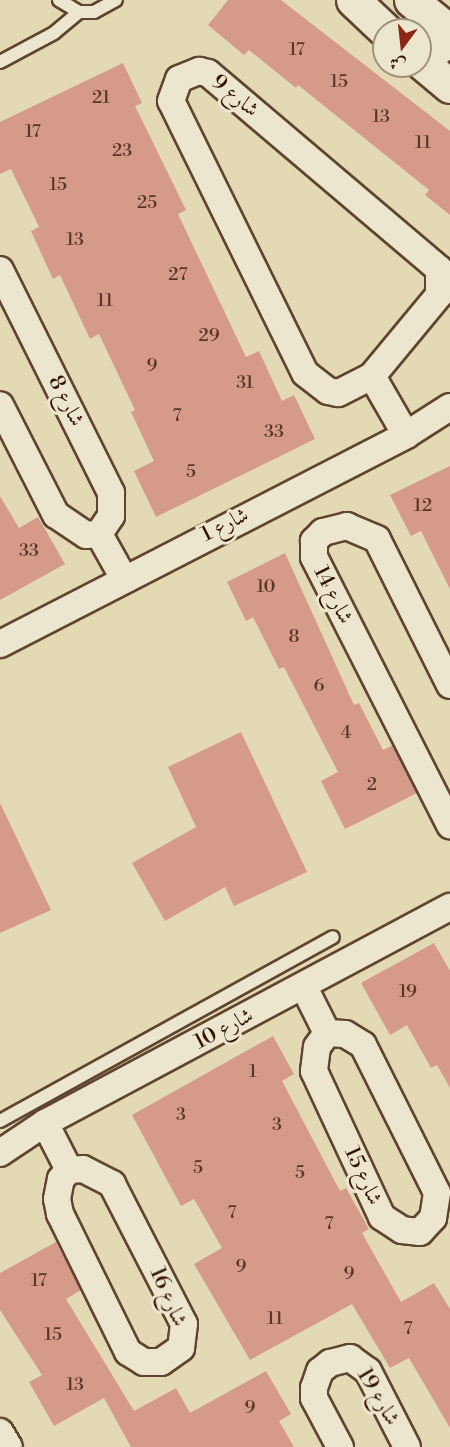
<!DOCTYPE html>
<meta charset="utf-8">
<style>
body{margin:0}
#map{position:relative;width:450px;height:1447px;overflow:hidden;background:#e4d9b5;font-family:"Libre Bodoni",Amiri,serif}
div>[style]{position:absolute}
.building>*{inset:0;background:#d69a89}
.roads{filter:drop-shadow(2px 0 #5e452f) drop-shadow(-2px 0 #5e452f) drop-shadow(0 2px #5e452f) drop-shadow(0 -2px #5e452f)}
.lane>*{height:12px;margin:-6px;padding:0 6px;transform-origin:6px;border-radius:6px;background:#ede6cf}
.street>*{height:26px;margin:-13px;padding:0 13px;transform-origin:13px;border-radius:13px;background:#ede6cf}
.secondary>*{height:33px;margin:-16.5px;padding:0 16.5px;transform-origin:16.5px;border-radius:16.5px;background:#ede6cf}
span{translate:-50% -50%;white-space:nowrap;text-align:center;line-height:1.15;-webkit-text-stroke:6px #ede6cf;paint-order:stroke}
.number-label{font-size:18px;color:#5a3624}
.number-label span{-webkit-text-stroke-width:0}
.street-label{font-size:21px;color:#311402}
.north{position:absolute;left:372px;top:18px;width:60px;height:60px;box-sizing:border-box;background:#ede6cf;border:2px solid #a2927d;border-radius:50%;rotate:195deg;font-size:16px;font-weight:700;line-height:24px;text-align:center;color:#311402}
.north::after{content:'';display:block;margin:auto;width:21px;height:27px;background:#8f2418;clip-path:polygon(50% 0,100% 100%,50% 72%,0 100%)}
</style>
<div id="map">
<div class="building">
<div style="clip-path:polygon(228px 0,281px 0,450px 131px,450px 215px,425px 195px,429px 190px,298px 85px,296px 88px,249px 50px,244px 55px,208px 25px)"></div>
<div style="clip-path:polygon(123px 63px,142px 103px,135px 106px,186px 210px,178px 214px,246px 357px,259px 351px,282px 401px,294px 395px,315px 439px,156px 517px,134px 471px,154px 461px,131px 412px,135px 410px,99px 334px,90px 339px,60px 275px,53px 279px,31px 231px,39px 227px,11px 169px,0 174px,0 122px)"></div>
<div style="clip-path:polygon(450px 466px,450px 589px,421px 531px,411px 536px,390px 495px)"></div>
<div style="clip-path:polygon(0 496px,19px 528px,38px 517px,65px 564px,0 600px)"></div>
<div style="clip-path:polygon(285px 553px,354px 705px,359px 703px,383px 750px,393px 745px,417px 793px,345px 829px,321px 781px,338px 772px,284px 667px,279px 669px,253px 617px,246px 621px,227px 582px)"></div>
<div style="clip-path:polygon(241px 732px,307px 872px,234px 906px,225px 887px,165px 921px,132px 863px,196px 827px,168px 767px)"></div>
<div style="clip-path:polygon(0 803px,51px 910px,0 933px)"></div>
<div style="clip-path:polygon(434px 943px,450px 971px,450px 1088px,437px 1065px,431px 1068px,407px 1025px,390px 1035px,361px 983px)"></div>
<div style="clip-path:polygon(273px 1036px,294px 1074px,282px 1081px,340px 1191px,346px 1188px,369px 1229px,362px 1233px,401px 1302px,434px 1283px,450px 1309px,450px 1428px,409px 1358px,390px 1368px,352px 1304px,250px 1360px,194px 1264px,222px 1248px,194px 1199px,181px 1206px,132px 1115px)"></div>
<div style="clip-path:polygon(56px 1242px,81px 1290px,66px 1299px,134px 1411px,176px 1388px,190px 1413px,266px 1371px,291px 1414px,279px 1421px,294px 1447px,131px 1447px,104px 1398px,54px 1426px,29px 1382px,42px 1375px,0 1310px,0 1273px)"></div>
</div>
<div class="roads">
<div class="lane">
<div style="left:59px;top:0;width:23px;rotate:31deg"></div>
<div style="left:79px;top:12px;width:15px"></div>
<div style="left:94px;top:12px;width:25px;rotate:-29deg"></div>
<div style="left:0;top:62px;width:61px;rotate:-28.2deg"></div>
<div style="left:54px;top:33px;width:33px;rotate:-40deg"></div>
<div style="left:0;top:1121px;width:380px;rotate:-28.9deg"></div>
</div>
<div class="street">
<div style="left:199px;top:71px;width:9px;rotate:13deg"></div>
<div style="left:208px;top:73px;width:303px;rotate:40.3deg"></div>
<div style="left:439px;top:269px;width:26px;rotate:90deg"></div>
<div style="left:439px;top:295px;width:105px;rotate:129.6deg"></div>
<div style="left:372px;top:376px;width:38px;rotate:153deg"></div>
<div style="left:338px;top:393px;width:10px;rotate:-169deg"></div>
<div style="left:328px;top:391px;width:29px;rotate:-142deg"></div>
<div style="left:305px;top:373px;width:303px;rotate:-116.2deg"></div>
<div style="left:171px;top:101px;width:23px;rotate:-70deg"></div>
<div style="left:179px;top:79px;width:22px;rotate:-22deg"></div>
<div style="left:0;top:270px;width:249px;rotate:63.5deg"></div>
<div style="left:111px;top:493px;width:23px;rotate:90deg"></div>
<div style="left:111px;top:516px;width:22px;rotate:124deg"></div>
<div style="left:99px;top:534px;width:13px;rotate:176deg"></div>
<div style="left:86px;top:535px;width:36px;rotate:-146deg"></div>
<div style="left:56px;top:515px;width:123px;rotate:-117deg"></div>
<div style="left:372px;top:376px;width:68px;rotate:60deg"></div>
<div style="left:99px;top:534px;width:49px;rotate:60.8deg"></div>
<div style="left:0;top:644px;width:457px;rotate:-27.2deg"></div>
<div style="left:406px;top:435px;width:52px;rotate:-32.5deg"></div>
<div style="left:450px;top:685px;width:163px;rotate:-116.6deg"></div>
<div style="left:377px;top:539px;width:33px;rotate:-157deg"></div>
<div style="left:347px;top:526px;width:25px;rotate:166deg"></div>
<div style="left:323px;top:532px;width:13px;rotate:135deg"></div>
<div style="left:314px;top:541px;width:16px;rotate:90deg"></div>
<div style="left:314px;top:557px;width:301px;rotate:63.1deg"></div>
<div style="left:304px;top:987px;width:51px;rotate:63.4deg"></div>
<div style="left:327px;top:1033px;width:18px;rotate:3deg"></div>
<div style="left:345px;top:1034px;width:21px;rotate:31deg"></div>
<div style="left:363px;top:1045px;width:165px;rotate:63.4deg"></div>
<div style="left:437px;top:1193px;width:25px;rotate:99deg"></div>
<div style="left:433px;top:1218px;width:19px;rotate:133deg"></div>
<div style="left:420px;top:1232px;width:18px;rotate:-174deg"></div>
<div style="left:402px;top:1230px;width:24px;rotate:-147deg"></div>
<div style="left:382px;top:1217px;width:161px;rotate:-115deg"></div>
<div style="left:314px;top:1071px;width:24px;rotate:-83deg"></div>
<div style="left:317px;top:1047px;width:17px;rotate:-54deg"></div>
<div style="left:45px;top:1123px;width:53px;rotate:62.9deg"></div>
<div style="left:0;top:1153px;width:54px;rotate:-33.7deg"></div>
<div style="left:45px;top:1123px;width:459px;rotate:-28.1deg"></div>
<div style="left:83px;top:1169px;width:33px;rotate:27deg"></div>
<div style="left:112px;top:1184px;width:157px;rotate:62.8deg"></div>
<div style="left:184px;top:1324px;width:24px;rotate:97deg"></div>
<div style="left:181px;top:1348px;width:24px;rotate:145deg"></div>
<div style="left:161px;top:1362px;width:17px;rotate:180deg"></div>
<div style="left:144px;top:1362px;width:19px;rotate:-148deg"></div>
<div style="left:128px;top:1352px;width:154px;rotate:-116.2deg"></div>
<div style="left:60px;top:1214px;width:15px;rotate:-101deg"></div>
<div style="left:57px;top:1199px;width:20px;rotate:-79deg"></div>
<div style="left:61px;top:1179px;width:12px;rotate:-48deg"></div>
<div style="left:69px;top:1170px;width:14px;rotate:-4deg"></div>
<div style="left:0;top:1432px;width:17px;rotate:59deg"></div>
<div style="left:340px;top:1447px;width:55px;rotate:-118deg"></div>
<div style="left:314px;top:1398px;width:10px;rotate:-90deg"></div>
<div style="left:314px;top:1388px;width:18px;rotate:-71deg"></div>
<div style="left:320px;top:1371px;width:13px;rotate:-39deg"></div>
<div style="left:330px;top:1363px;width:21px;rotate:-14deg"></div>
<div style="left:350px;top:1358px;width:22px;rotate:36deg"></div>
<div style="left:368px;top:1371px;width:85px;rotate:62.8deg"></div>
</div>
<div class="secondary">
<div style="left:353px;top:0;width:44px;rotate:43.2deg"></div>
<div style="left:411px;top:0;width:50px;rotate:39.4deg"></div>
<div style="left:420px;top:61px;width:39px;rotate:40deg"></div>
<div style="left:429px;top:68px;width:17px;rotate:-80deg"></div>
<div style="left:432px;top:51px;width:22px;rotate:-34deg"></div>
</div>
</div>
<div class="number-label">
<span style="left:297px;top:50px">17</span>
<span style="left:339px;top:82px">15</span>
<span style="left:101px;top:98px">21</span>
<span style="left:381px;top:117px">13</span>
<span style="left:33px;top:132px">17</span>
<span style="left:423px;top:143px">11</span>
<span style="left:122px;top:151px">23</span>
<span style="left:58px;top:185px">15</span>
<span style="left:147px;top:203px">25</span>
<span style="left:75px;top:240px">13</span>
<span style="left:178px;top:275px">27</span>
<span style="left:105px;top:301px">11</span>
<span style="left:209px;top:336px">29</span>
<span style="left:152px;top:366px">9</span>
<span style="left:245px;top:383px">31</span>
<span style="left:177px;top:416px">7</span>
<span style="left:274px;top:432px">33</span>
<span style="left:191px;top:472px">5</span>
<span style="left:423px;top:506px">12</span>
<span style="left:29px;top:551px">33</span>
<span style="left:266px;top:587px">10</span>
<span style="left:294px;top:637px">8</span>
<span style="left:319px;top:686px">6</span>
<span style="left:346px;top:733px">4</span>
<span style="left:372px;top:785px">2</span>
<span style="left:408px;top:992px">19</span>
<span style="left:253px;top:1072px">1</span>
<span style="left:181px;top:1115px">3</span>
<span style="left:277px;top:1125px">3</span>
<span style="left:198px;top:1168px">5</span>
<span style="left:300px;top:1173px">5</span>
<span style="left:232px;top:1213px">7</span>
<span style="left:329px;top:1224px">7</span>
<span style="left:241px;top:1267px">9</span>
<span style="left:349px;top:1274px">9</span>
<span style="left:39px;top:1281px">17</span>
<span style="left:275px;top:1319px">11</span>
<span style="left:408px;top:1329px">7</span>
<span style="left:53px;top:1335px">15</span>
<span style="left:75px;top:1385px">13</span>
<span style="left:250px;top:1408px">9</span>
</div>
<div class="street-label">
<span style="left:235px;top:96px;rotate:39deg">شارع 9</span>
<span style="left:66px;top:401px;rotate:63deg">شارع 8</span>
<span style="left:225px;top:525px;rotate:-27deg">شارع 1</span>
<span style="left:333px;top:595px;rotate:63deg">شارع 14</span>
<span style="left:224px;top:1029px;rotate:-28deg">شارع 10</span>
<span style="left:363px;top:1176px;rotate:65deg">شارع 15</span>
<span style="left:168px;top:1297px;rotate:66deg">شارع 16</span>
<span style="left:378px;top:1397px;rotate:59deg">شارع 19</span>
</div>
<div class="north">ش</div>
</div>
